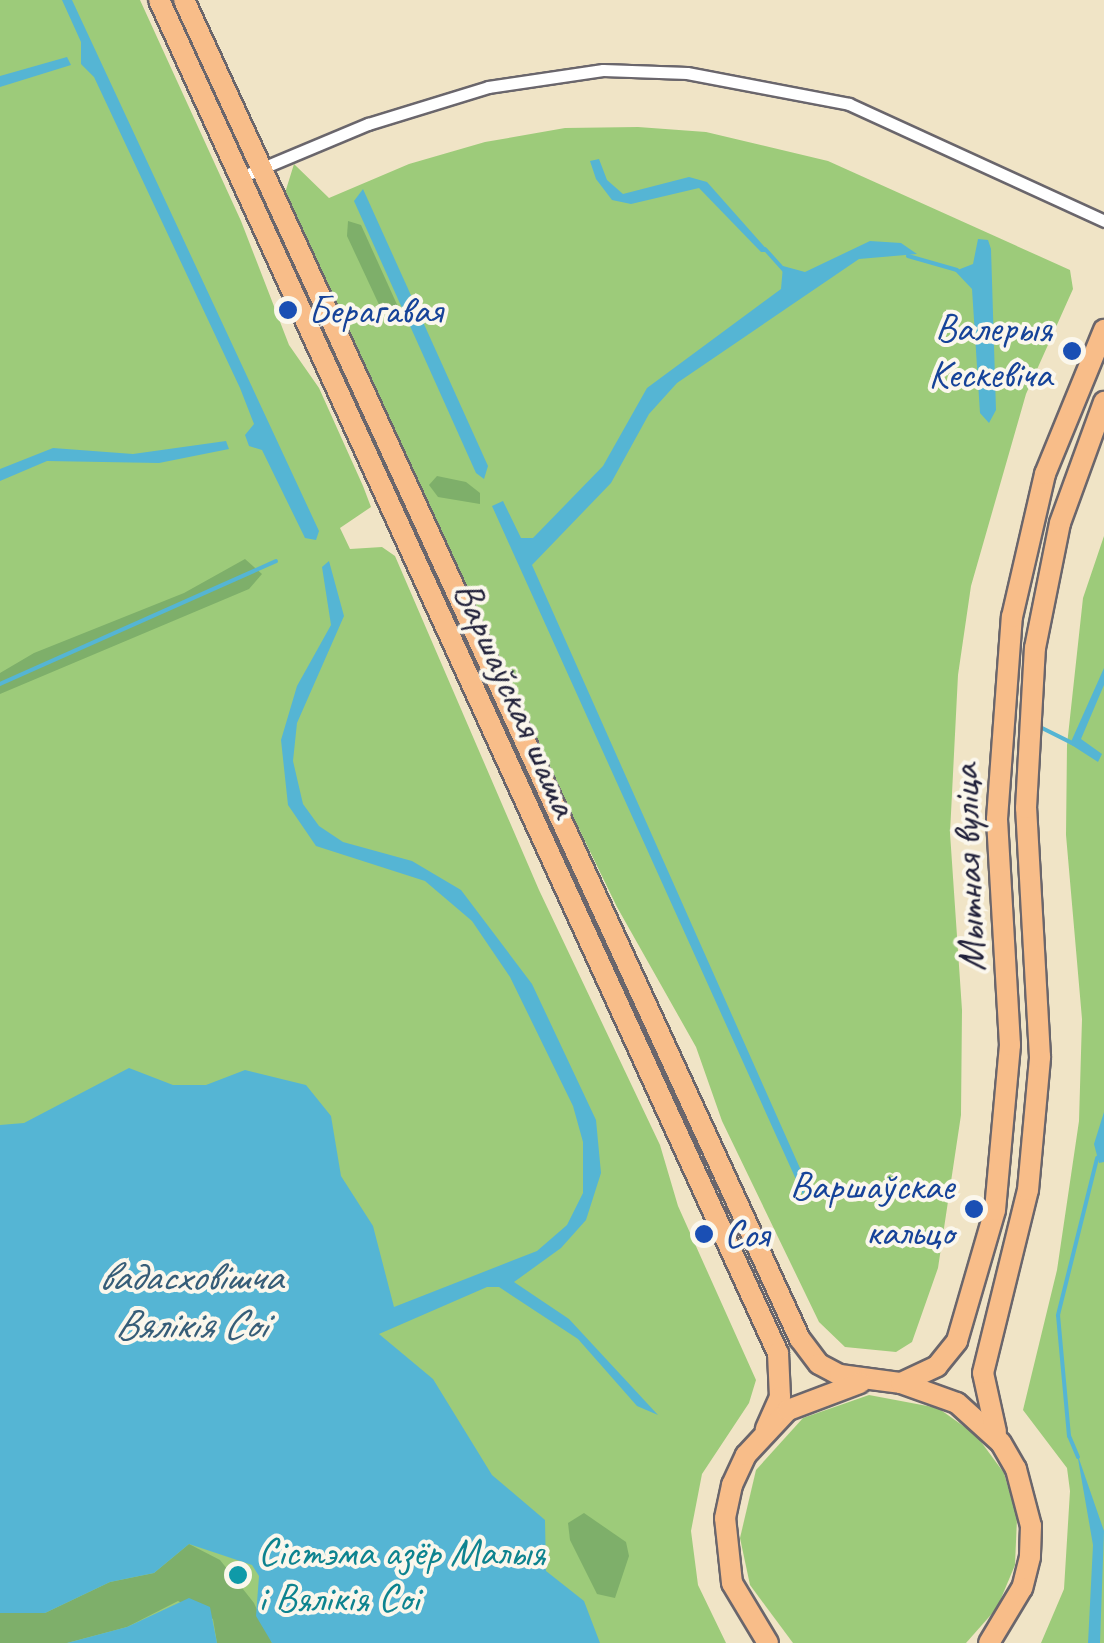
<!DOCTYPE html>
<meta charset="utf-8">
<style>
body{margin:0}
#map{position:relative;width:1104px;height:1643px;overflow:hidden;background:#f0e4c6;font-family:Caveat,sans-serif}
div>[style]{position:absolute}
.green>*{inset:0;background:#9dcb7a}
.forest>*{inset:0;background:#7eaf6a}
.water>*{inset:0;background:#55b5d4}
.stream>*{height:4px;margin:-2px;padding:0 2px;transform-origin:2px;border-radius:2px;background:#55b5d4}
.roads{filter:drop-shadow(2px 0 #6a666c) drop-shadow(-2px 0 #6a666c) drop-shadow(0 2px #6a666c) drop-shadow(0 -2px #6a666c)}
.minor>*{height:11px;margin:-5.5px;padding:0 5.5px;transform-origin:5.5px;border-radius:5.5px;background:#fff}
.trunk>*{height:20px;margin:-10px;padding:0 10px;transform-origin:10px;border-radius:10px;background:#f8bd89}
.dots>*{width:28px;height:28px;translate:-50% -50%;box-sizing:border-box;border:5px solid #fbf7ec;border-radius:50%}
span{translate:-50% -50%;white-space:nowrap;text-align:center;line-height:1.15;-webkit-text-stroke:8px #fbf7ec;paint-order:stroke}
.transit-label{font-size:40px;color:#164399}
.left{translate:0 -50%;text-align:left}
.right{translate:-100% -50%;text-align:right}
.street-label{font-size:40px;color:#22223b}
.culture-label{font-size:40px;color:#0d838f}
.water-label{font-size:42px;color:#365d78;font-style:italic}
</style>
<div id="map">
<div class="green">
<div style="clip-path:polygon(0 0,140px 0,241px 221px,289px 345px,319px 388px,363px 486px,371px 507px,340px 528px,350px 549px,382px 547px,395px 556px,539px 890px,660px 1145px,678px 1206px,756px 1380px,749px 1403px,702px 1474px,691px 1531px,698px 1585px,726px 1643px,0 1643px)"></div>
<div style="clip-path:polygon(638px 127px,706px 132px,828px 161px,1070px 270px,1073px 289px,1026px 394px,971px 586px,958px 675px,950px 833px,962px 1010px,961px 1115px,938px 1268px,912px 1342px,896px 1352px,845px 1347px,819px 1322px,722px 1121px,696px 1047px,617px 907px,473px 611px,285px 193px,294px 164px,329px 198px,409px 164px,485px 142px,565px 128px)"></div>
<div style="clip-path:polygon(1104px 536px,1104px 1643px,1041px 1643px,1064px 1589px,1070px 1491px,1067px 1468px,1023px 1410px,1057px 1270px,1079px 1121px,1082px 1019px,1066px 835px,1067px 745px,1083px 598px)"></div>
<div style="clip-path:polygon(869px 1395px,938px 1408px,976px 1435px,1004px 1473px,1017px 1518px,1015px 1565px,997px 1608px,966px 1643px,793px 1643px,750px 1585px,740px 1538px,756px 1470px,803px 1418px)"></div>
</div>
<div class="forest">
<div style="clip-path:polygon(348px 221px,361px 225px,399px 309px,395px 320px,382px 311px,347px 236px)"></div>
<div style="clip-path:polygon(437px 476px,466px 482px,480px 493px,480px 504px,438px 497px,429px 485px)"></div>
<div style="clip-path:polygon(245px 559px,262px 574px,249px 589px,0 694px,0 673px,34px 653px,184px 593px)"></div>
<div style="clip-path:polygon(584px 1513px,626px 1542px,629px 1556px,615px 1598px,597px 1594px,570px 1540px,568px 1523px)"></div>
<div style="clip-path:polygon(189px 1544px,220px 1560px,254px 1603px,272px 1643px,217px 1643px,213px 1619px,178px 1601px,127px 1627px,67px 1643px,0 1643px,0 1613px,45px 1613px,110px 1582px,154px 1573px)"></div>
</div>
<div class="water">
<div style="clip-path:polygon(62px 0,72px 0,319px 531px,316px 540px,305px 538px,262px 450px,249px 446px,245px 435px,254px 424px,240px 388px,94px 77px,81px 64px,81px 42px)"></div>
<div style="clip-path:polygon(67px 57px,71px 65px,0 87px,0 76px)"></div>
<div style="clip-path:polygon(599px 159px,607px 180px,623px 194px,689px 177px,707px 182px,769px 252px,761px 252px,699px 188px,631px 204px,612px 200px,596px 179px,590px 161px)"></div>
<div style="clip-path:polygon(363px 189px,488px 466px,484px 479px,476px 473px,354px 201px)"></div>
<div style="clip-path:polygon(978px 239px,988px 240px,991px 249px,996px 410px,989px 423px,980px 413px,972px 289px,955px 271px,973px 264px)"></div>
<div style="clip-path:polygon(870px 241px,901px 243px,917px 254px,859px 259px,677px 383px,649px 414px,611px 483px,532px 565px,807px 1184px,803px 1195px,492px 506px,503px 501px,521px 538px,533px 538px,603px 466px,647px 388px,781px 289px,783px 266px,805px 272px)"></div>
<div style="clip-path:polygon(226px 441px,229px 449px,159px 463px,47px 461px,0 481px,0 469px,53px 448px,133px 454px)"></div>
<div style="clip-path:polygon(329px 561px,344px 616px,297px 723px,293px 761px,303px 804px,319px 826px,343px 842px,412px 861px,461px 890px,532px 984px,596px 1120px,601px 1173px,586px 1220px,561px 1248px,514px 1282px,569px 1319px,658px 1415px,637px 1406px,578px 1339px,499px 1287px,487px 1287px,379px 1334px,433px 1379px,492px 1475px,545px 1520px,546px 1571px,584px 1601px,600px 1643px,272px 1643px,256px 1616px,259px 1576px,252px 1565px,189px 1544px,154px 1573px,110px 1582px,45px 1613px,0 1613px,0 1125px,24px 1123px,129px 1068px,173px 1085px,206px 1085px,245px 1070px,306px 1085px,331px 1116px,341px 1176px,373px 1226px,394px 1307px,537px 1251px,567px 1225px,583px 1193px,583px 1142px,573px 1106px,510px 977px,472px 921px,425px 881px,316px 846px,288px 805px,281px 740px,297px 686px,331px 625px,322px 567px)"></div>
<div style="clip-path:polygon(1104px 668px,1104px 685px,1081px 739px,1102px 754px,1098px 762px,1070px 744px)"></div>
<div style="clip-path:polygon(1104px 1112px,1104px 1162px,1099px 1163px,1094px 1144px)"></div>
<div style="clip-path:polygon(1077px 1453px,1104px 1531px,1100px 1643px,1088px 1643px,1093px 1545px)"></div>
<div style="clip-path:polygon(189px 1598px,210px 1607px,217px 1643px,67px 1643px,127px 1627px)"></div>
</div>
<div class="stream">
<div style="left:765px;top:249px;width:30px;rotate:48deg"></div>
<div style="left:908px;top:256px;width:51px;rotate:15.9deg"></div>
<div style="left:0;top:684px;width:302px;rotate:-24deg"></div>
<div style="left:1038px;top:726px;width:40px;rotate:26.6deg"></div>
<div style="left:1078px;top:1457px;width:23px;rotate:-113deg"></div>
<div style="left:1069px;top:1436px;width:121px;rotate:-95.2deg"></div>
<div style="left:1058px;top:1315px;width:162px;rotate:-76deg"></div>
</div>
<div class="roads">
<div class="minor">
<div style="left:241px;top:177px;width:138px;rotate:-22.7deg"></div>
<div style="left:368px;top:124px;width:126px;rotate:-17.1deg"></div>
<div style="left:488px;top:87px;width:116px;rotate:-8.4deg"></div>
<div style="left:603px;top:70px;width:84px;rotate:2deg"></div>
<div style="left:687px;top:73px;width:165px;rotate:10.8deg"></div>
<div style="left:849px;top:104px;width:281px;rotate:24.6deg"></div>
</div>
<div class="trunk">
<div style="left:159px;top:0;width:1488px;rotate:65.42deg"></div>
<div style="left:778px;top:1353px;width:44px;rotate:87.4deg"></div>
<div style="left:780px;top:1397px;width:35px;rotate:114deg"></div>
<div style="left:184px;top:0;width:1474px;rotate:65.3deg"></div>
<div style="left:800px;top:1339px;width:31px;rotate:53deg"></div>
<div style="left:819px;top:1364px;width:24px;rotate:28deg"></div>
<div style="left:840px;top:1375px;width:62px;rotate:7.5deg"></div>
<div style="left:901px;top:1383px;width:59px;rotate:19.7deg"></div>
<div style="left:957px;top:1403px;width:59px;rotate:42.3deg"></div>
<div style="left:1001px;top:1443px;width:30px;rotate:60deg"></div>
<div style="left:1016px;top:1469px;width:59px;rotate:75.3deg"></div>
<div style="left:1031px;top:1526px;width:31px;rotate:92deg"></div>
<div style="left:1030px;top:1557px;width:32px;rotate:104deg"></div>
<div style="left:1022px;top:1588px;width:64px;rotate:121deg"></div>
<div style="left:901px;top:1383px;width:40px;rotate:-25deg"></div>
<div style="left:937px;top:1366px;width:32px;rotate:-51deg"></div>
<div style="left:957px;top:1341px;width:136px;rotate:-73.8deg"></div>
<div style="left:995px;top:1210px;width:166px;rotate:-84.8deg"></div>
<div style="left:1010px;top:1045px;width:226px;rotate:-93.3deg"></div>
<div style="left:997px;top:819px;width:203px;rotate:-85.8deg"></div>
<div style="left:1012px;top:617px;width:147px;rotate:-77deg"></div>
<div style="left:1045px;top:474px;width:156px;rotate:-67.7deg"></div>
<div style="left:996px;top:1432px;width:60px;rotate:-102.4deg"></div>
<div style="left:983px;top:1373px;width:188px;rotate:-76.2deg"></div>
<div style="left:1028px;top:1190px;width:134px;rotate:-84.8deg"></div>
<div style="left:1040px;top:1057px;width:249px;rotate:-93.2deg"></div>
<div style="left:1026px;top:808px;width:160px;rotate:-86.8deg"></div>
<div style="left:1035px;top:648px;width:127px;rotate:-78.7deg"></div>
<div style="left:1060px;top:523px;width:129px;rotate:-70deg"></div>
<div style="left:768px;top:1643px;width:70px;rotate:-121deg"></div>
<div style="left:732px;top:1583px;width:65px;rotate:-96.1deg"></div>
<div style="left:725px;top:1518px;width:34px;rotate:-78deg"></div>
<div style="left:732px;top:1485px;width:33px;rotate:-65deg"></div>
<div style="left:746px;top:1455px;width:62px;rotate:-47deg"></div>
<div style="left:788px;top:1410px;width:77px;rotate:-20.6deg"></div>
</div>
</div>
<div class="dots">
<div style="left:288px;top:310px;background:#1a4fb4"></div>
<div style="left:1072px;top:351px;background:#1a4fb4"></div>
<div style="left:974px;top:1209px;background:#1a4fb4"></div>
<div style="left:704px;top:1234px;background:#1a4fb4"></div>
<div style="left:238px;top:1575px;background:#0f9aa8"></div>
</div>
<div class="transit-label">
<span class="left" style="left:308px;top:310px">Берагавая</span>
<span class="right" style="left:1052px;top:351px">Валерыя<br>Кескевіча</span>
<span class="right" style="left:954px;top:1209px">Варшаўскае<br>кальцо</span>
<span class="left" style="left:724px;top:1234px">Соя</span>
</div>
<div class="street-label">
<span style="left:516px;top:699px;rotate:66deg">Варшаўская шаша</span>
<span style="left:968px;top:868px;rotate:-92deg">Мытная вуліца</span>
</div>
<div class="culture-label">
<span class="left" style="left:258px;top:1575px">Сістэма азёр Малыя<br>і Вялікія Соі</span>
</div>
<div class="water-label">
<span style="left:190px;top:1301px">вадасховішча<br>Вялікія Соі</span>
</div>
</div>
